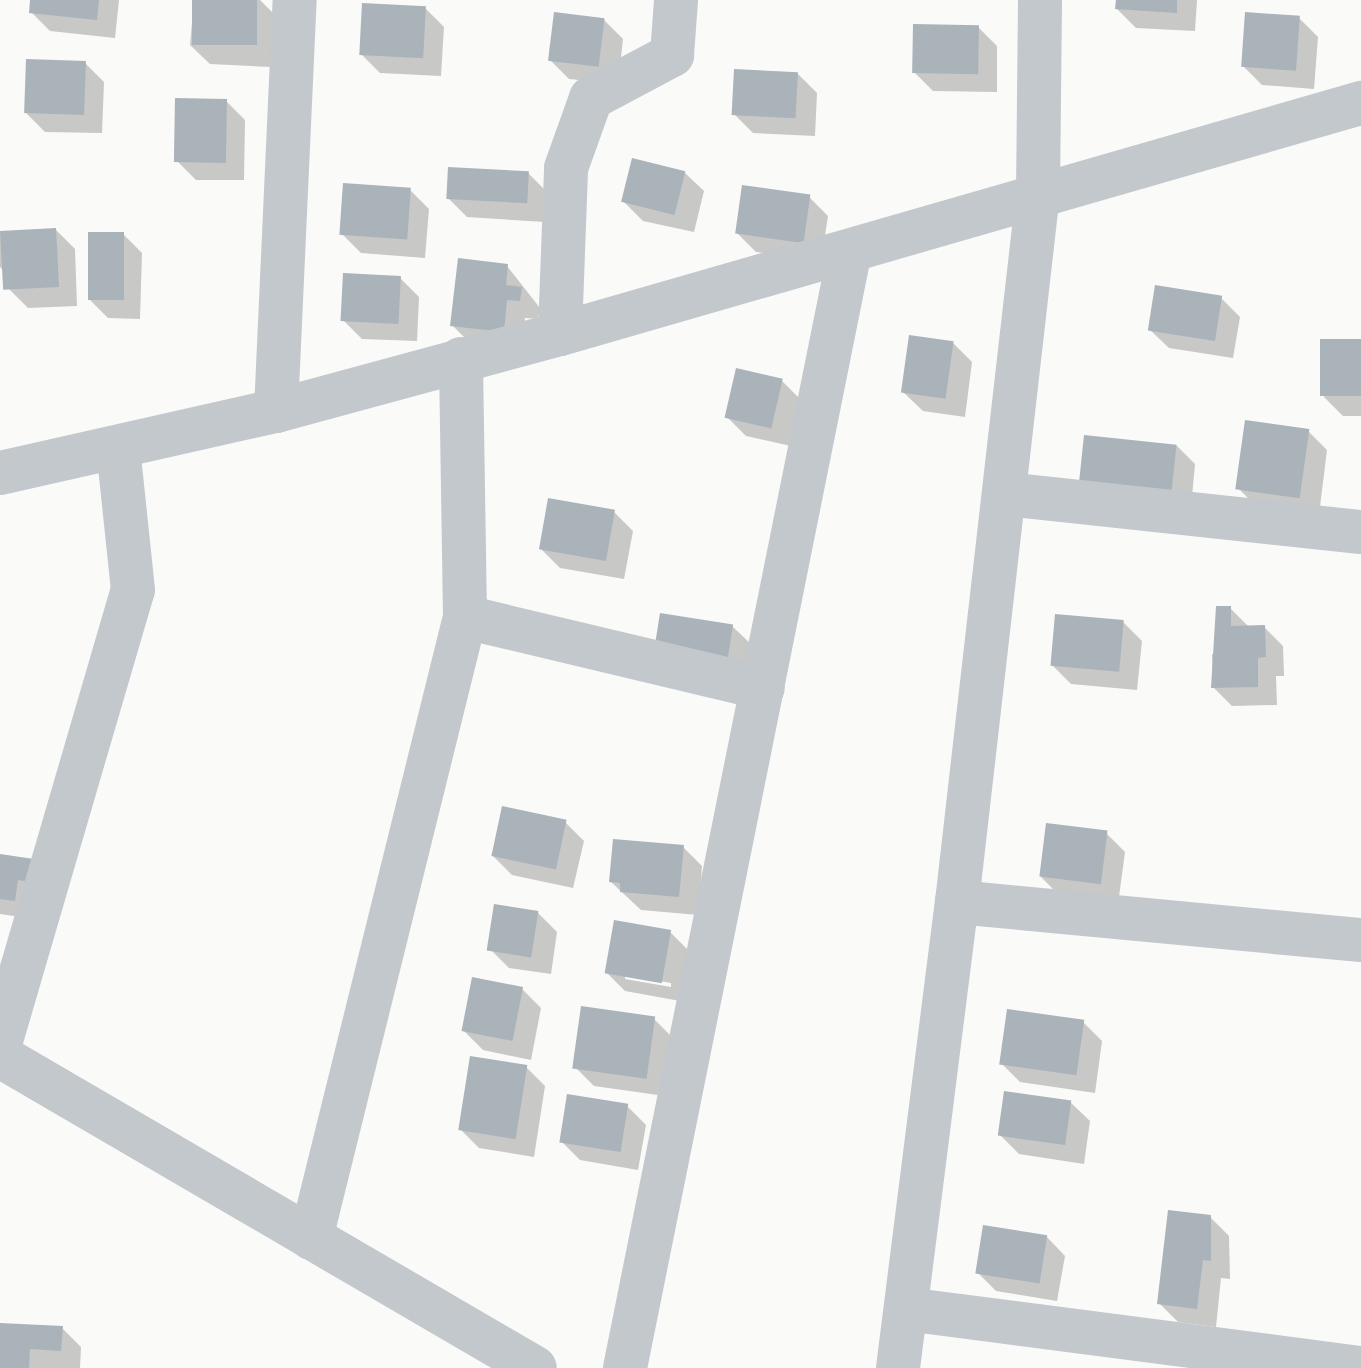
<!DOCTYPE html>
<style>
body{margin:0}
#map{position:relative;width:1361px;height:1368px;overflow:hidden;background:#fafaf8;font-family:"Sofia Sans Condensed",sans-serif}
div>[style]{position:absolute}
.shadow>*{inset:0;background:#0003}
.building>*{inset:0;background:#aab3b9;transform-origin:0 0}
.minor>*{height:44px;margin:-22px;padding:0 22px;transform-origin:22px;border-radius:22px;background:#c3c8cc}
span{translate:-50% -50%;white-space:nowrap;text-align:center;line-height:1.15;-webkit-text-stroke:8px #fff;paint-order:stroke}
</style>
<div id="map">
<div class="shadow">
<div style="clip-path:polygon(32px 0,119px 0,115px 38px,50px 31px,31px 12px)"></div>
<div style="clip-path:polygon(194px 0,260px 0,275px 15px,272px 67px,210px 64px,190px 45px)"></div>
<div style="clip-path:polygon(1118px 0,1197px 0,1195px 31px,1136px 28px,1117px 9px)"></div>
<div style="clip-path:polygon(425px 8px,444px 27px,441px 76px,380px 73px,361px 54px)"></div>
<div style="clip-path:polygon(1299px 18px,1318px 37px,1314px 89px,1262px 85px,1243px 66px)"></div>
<div style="clip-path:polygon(604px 20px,623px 39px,618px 84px,569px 79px,550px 60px)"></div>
<div style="clip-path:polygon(978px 27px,997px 46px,997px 92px,933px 91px,914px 72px)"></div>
<div style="clip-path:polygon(85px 63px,104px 82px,102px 133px,45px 132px,26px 113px)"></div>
<div style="clip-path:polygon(798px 74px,817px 93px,815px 136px,753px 133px,734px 114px)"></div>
<div style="clip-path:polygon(226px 101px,245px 120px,244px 180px,196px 180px,177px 161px)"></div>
<div style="clip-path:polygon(684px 172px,704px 191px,694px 232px,643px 221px,624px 202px)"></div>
<div style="clip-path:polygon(528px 173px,547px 192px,545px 222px,467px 217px,448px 198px)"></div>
<div style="clip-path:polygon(410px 190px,429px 209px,425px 258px,361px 253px,342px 234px)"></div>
<div style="clip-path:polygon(809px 197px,828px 216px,821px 261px,756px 252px,737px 233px)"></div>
<div style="clip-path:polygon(56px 230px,75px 249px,77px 306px,28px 308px,9px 289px,9px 276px,0 267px,0 232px)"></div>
<div style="clip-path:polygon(123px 234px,142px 253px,140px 319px,108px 318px,89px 299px)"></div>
<div style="clip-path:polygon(507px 266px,540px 308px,538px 319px,525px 318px,522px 350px,471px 344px,452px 325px)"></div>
<div style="clip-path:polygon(400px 278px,419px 297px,417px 341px,362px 339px,343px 320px)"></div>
<div style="clip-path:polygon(1221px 298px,1240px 317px,1233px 358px,1169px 348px,1149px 329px)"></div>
<div style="clip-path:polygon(1361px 341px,1361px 416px,1343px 416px,1324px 397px)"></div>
<div style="clip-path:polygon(953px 343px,972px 362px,965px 417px,923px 411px,903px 392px)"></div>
<div style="clip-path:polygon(782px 381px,801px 400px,791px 446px,746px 436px,727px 417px)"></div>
<div style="clip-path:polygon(1308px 431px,1327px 450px,1319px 515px,1257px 507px,1238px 488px)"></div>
<div style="clip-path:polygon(1176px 445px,1195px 464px,1191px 507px,1100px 499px)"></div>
<div style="clip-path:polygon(614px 512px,633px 531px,624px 579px,560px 568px,541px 549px)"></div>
<div style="clip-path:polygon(1230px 608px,1249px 627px,1264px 627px,1283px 646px,1284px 676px,1276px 676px,1277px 705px,1232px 706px,1213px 687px,1212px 654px,1219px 654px)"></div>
<div style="clip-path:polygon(1123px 622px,1142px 641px,1137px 690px,1071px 684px,1052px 665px)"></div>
<div style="clip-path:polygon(732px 626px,752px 645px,745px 690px,655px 661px)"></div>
<div style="clip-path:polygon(565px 822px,584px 841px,573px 888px,512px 875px,493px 856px)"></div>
<div style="clip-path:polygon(1106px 833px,1125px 852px,1118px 904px,1060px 896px,1041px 877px)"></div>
<div style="clip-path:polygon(683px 847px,702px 866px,698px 915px,641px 910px,611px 882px)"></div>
<div style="clip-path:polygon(0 856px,33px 861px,34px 919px,0 914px)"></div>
<div style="clip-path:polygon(538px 913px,557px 932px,551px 974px,509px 968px,490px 949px)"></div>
<div style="clip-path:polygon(evenodd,670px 932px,689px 951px,680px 1001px,625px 991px,606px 972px,670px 932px,625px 975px,671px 983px,671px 987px,625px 979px,625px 975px)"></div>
<div style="clip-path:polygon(522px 989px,541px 1008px,531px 1060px,483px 1050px,464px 1031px)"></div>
<div style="clip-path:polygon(654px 1019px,673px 1038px,665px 1096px,594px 1086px,575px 1067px)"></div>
<div style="clip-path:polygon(1083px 1022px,1102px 1041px,1095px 1093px,1020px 1082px,1001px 1063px)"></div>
<div style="clip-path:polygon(526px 1067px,545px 1086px,534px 1157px,479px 1148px,460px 1129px)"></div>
<div style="clip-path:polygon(1070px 1102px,1090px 1121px,1084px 1164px,1019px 1154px,1000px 1135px)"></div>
<div style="clip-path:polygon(627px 1106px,646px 1125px,638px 1170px,580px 1160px,561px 1141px)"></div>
<div style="clip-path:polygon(1210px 1217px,1229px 1236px,1230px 1279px,1221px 1278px,1216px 1327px,1178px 1322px,1159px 1303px)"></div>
<div style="clip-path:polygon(1046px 1236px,1065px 1256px,1057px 1301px,996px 1291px,977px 1272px)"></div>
<div style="clip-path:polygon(0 1325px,62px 1328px,81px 1347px,80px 1368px,0 1368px)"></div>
</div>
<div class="building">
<div style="clip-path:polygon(30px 0,99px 0,97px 20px,29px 13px)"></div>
<div style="left:192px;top:0;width:65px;height:45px"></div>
<div style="clip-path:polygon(1116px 0,1177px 0,1177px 13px,1115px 9px)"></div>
<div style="left:362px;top:3px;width:64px;height:52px;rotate:3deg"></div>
<div style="left:554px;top:12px;width:51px;height:49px;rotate:7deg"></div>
<div style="left:1245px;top:12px;width:55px;height:55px;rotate:4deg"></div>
<div style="left:913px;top:24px;width:66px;height:49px;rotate:1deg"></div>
<div style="left:26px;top:59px;width:60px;height:54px;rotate:2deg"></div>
<div style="left:734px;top:69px;width:64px;height:46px;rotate:3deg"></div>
<div style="left:175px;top:98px;width:52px;height:64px;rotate:1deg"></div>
<div style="left:632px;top:158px;width:55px;height:45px;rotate:14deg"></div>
<div style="left:448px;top:167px;width:81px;height:32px;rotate:3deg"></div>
<div style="left:343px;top:183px;width:68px;height:52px;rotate:4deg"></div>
<div style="left:742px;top:185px;width:69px;height:49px;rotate:8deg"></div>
<div style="left:56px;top:228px;width:59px;height:56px;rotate:87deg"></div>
<div style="left:88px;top:232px;width:36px;height:68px"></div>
<div style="clip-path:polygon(458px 258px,508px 264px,506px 285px,522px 287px,520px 301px,507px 300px,504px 332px,450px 326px)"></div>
<div style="left:343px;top:273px;width:58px;height:48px;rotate:3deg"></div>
<div style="left:1155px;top:285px;width:68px;height:46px;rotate:9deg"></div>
<div style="left:909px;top:335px;width:45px;height:58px;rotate:8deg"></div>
<div style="left:1361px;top:339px;width:57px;height:41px;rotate:90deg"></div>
<div style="left:736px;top:368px;width:48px;height:51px;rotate:13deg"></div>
<div style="left:1245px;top:420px;width:65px;height:70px;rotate:8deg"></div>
<div style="left:1084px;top:435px;width:93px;height:46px;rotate:6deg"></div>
<div style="left:548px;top:498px;width:68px;height:52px;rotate:10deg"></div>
<div style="clip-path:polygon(1216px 606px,1231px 606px,1231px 626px,1265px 625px,1266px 657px,1258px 658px,1258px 687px,1211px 688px)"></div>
<div style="left:660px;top:613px;width:74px;height:49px;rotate:9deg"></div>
<div style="left:1055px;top:614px;width:69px;height:52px;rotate:5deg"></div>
<div style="left:502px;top:806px;width:66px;height:51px;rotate:12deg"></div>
<div style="left:1046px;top:823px;width:62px;height:54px;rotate:7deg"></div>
<div style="clip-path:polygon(613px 839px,684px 845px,679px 897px,620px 892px,620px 883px,609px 882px)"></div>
<div style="clip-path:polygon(0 854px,34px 859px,31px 882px,18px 880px,15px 901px,0 899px)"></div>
<div style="left:494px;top:904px;width:45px;height:47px;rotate:9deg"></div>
<div style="left:614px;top:920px;width:58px;height:54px;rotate:10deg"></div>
<div style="left:472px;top:977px;width:52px;height:55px;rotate:11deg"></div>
<div style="left:581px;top:1006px;width:75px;height:63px;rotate:8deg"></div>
<div style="left:1007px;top:1009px;width:78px;height:56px;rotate:8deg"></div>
<div style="left:470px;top:1056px;width:58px;height:75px;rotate:9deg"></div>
<div style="left:1004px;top:1091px;width:68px;height:45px;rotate:8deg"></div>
<div style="left:567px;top:1094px;width:62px;height:49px;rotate:9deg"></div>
<div style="clip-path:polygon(1168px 1210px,1211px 1215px,1211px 1261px,1203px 1260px,1197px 1309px,1157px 1304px)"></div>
<div style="left:983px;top:1225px;width:65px;height:49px;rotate:9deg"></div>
<div style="clip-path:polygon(0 1323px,63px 1326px,61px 1351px,30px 1349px,29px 1368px,0 1368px)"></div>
</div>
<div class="minor">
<div style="left:560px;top:334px;width:166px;rotate:-87.9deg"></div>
<div style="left:566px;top:168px;width:74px;rotate:-70.3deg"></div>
<div style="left:591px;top:98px;width:92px;rotate:-28deg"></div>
<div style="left:672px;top:55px;width:55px;rotate:-85.8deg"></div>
<div style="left:276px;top:411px;width:411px;rotate:-87.4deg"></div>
<div style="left:0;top:473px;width:283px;rotate:-12.7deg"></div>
<div style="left:276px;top:411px;width:294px;rotate:-15.2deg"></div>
<div style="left:560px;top:334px;width:834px;rotate:-16.09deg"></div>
<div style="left:1005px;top:494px;width:358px;rotate:6.1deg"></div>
<div style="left:465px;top:617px;width:306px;rotate:13.4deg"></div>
<div style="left:957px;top:902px;width:406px;rotate:5.4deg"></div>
<div style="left:0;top:1044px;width:473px;rotate:-73.7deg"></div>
<div style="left:133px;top:590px;width:143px;rotate:-96deg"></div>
<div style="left:0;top:1056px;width:619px;rotate:30.25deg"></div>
<div style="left:311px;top:1238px;width:640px;rotate:-76.07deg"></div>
<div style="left:465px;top:617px;width:258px;rotate:-90.9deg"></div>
<div style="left:906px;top:1309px;width:457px;rotate:7.4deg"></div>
<div style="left:625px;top:1368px;width:1135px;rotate:-78.62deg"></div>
<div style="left:898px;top:1368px;width:470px;rotate:-82.8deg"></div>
<div style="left:957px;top:902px;width:714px;rotate:-83.48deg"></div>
<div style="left:1038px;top:193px;width:193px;rotate:-89.4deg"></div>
</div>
</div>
